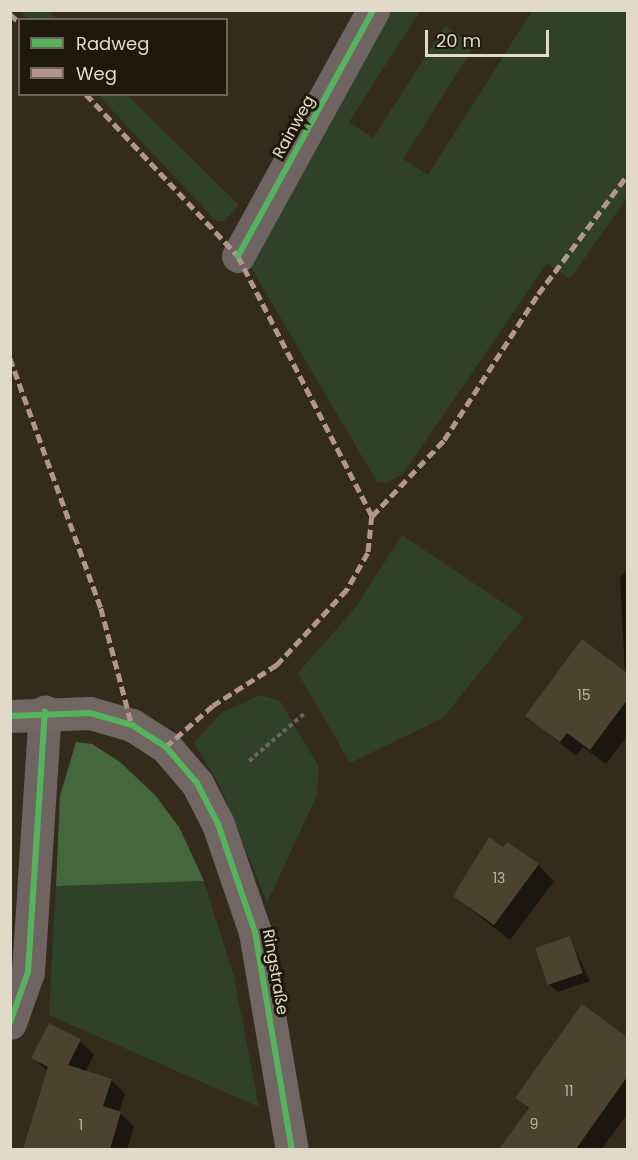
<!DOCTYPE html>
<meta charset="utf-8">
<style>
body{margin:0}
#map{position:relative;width:638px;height:1160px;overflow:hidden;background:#342b1c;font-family:Poppins,sans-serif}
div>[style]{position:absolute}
.green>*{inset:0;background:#2f4129}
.forest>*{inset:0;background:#44673c}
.shadow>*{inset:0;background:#0007}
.building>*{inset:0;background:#4c4230;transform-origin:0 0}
.path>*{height:4px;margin-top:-2px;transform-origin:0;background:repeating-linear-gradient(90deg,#6b635d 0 4.5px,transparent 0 7.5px)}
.street>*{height:33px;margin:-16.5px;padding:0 16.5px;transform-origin:16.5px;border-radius:16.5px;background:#6f6462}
.secondary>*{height:33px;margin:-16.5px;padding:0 16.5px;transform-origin:16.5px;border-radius:16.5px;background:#716661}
.quiet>*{height:4.5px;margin-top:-2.25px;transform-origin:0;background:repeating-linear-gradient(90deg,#b2968c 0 9px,transparent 0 13.5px)}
.cycleway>*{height:6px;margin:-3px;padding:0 3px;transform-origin:3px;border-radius:3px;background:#56b35d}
span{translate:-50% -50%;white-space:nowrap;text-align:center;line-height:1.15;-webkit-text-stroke:6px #1f180c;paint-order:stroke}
.number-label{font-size:14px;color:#bdb3a2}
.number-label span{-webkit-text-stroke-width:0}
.street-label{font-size:16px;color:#e3d9c8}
.frame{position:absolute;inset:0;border:12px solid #e3d9c8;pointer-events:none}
.legend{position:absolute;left:18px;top:18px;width:210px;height:78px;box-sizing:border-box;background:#1f180c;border:2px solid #6d6557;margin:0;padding:8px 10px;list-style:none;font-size:18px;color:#e3d9c8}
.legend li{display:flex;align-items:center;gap:12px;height:30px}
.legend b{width:30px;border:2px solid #6d6557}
.scale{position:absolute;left:425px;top:30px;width:124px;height:27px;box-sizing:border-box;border:3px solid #e3d9c8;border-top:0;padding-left:8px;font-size:18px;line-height:21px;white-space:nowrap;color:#e3d9c8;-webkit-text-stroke:4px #1f180c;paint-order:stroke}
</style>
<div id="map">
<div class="green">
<div style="clip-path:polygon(20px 11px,49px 11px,57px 19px,28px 19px)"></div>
<div style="clip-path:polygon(388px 11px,420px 11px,349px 122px,373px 138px,445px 26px,475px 45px,403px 159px,428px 175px,532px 11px,627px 11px,627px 198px,570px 279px,547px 263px,403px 474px,386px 483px,377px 482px,250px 266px)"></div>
<div style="clip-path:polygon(98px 95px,127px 95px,239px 205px,224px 221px,216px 221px)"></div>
<div style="clip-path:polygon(402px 535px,524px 617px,443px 718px,350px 763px,298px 673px,355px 608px)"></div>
<div style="clip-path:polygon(260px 695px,280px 701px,319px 767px,317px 795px,267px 903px,221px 788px,194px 743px,221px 713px)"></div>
<div style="clip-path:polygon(204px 881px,234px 977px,259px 1107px,49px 1015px,56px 886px)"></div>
</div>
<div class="forest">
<div style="clip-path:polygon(76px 742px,92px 744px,120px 762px,155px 795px,179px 827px,204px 881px,56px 886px,60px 796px)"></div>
</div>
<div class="shadow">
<div style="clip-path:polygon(628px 568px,628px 735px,606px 764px,583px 747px,576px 756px,527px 716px,625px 673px,620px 578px)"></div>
<div style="clip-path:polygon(503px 849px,538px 865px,554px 881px,510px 940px,454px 896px)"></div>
<div style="clip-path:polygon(570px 938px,590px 981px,558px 992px,549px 984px)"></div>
<div style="clip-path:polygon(582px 1006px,628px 1039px,628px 1113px,601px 1150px,501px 1150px,529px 1110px,517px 1098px)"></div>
<div style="clip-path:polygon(80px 1041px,94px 1055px,85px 1072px,111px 1080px,125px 1094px,119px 1112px,134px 1127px,127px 1150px,25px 1150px,48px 1072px,33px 1058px)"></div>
</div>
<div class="building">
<div style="clip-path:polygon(582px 639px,627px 673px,627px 700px,590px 750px,567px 733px,560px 742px,525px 716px)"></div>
<div style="clip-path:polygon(489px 837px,503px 847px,507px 842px,539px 864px,494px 925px,453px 896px)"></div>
<div style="left:570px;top:936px;width:39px;height:37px;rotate:71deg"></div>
<div style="clip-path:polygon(582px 1004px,627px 1037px,627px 1077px,576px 1149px,499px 1149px,529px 1108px,515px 1098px)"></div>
<div style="clip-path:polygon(49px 1023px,81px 1039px,68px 1065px,112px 1079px,103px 1106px,121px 1112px,110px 1149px,23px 1149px,48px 1067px,31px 1058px)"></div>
</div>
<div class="path">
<div style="left:249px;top:761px;width:74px;rotate:-40.6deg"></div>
</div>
<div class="street">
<div style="left:238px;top:256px;width:281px;rotate:-61.2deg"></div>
<div style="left:10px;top:1023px;width:54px;rotate:-70.6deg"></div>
<div style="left:28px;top:972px;width:261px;rotate:-86.3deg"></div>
</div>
<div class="secondary">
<div style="left:10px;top:716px;width:80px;rotate:-2.1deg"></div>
<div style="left:90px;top:713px;width:44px;rotate:15.9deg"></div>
<div style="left:132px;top:725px;width:40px;rotate:32.9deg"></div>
<div style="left:166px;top:747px;width:48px;rotate:49.3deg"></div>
<div style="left:197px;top:783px;width:46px;rotate:62.9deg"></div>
<div style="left:218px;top:824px;width:114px;rotate:71.1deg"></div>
<div style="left:255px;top:932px;width:221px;rotate:80.4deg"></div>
</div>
<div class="quiet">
<div style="left:10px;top:14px;width:13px;rotate:42deg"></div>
<div style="left:86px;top:94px;width:222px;rotate:46.8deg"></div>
<div style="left:238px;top:256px;width:292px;rotate:62.7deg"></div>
<div style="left:372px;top:516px;width:37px;rotate:96deg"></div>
<div style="left:368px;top:553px;width:43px;rotate:119.6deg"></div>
<div style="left:347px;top:590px;width:103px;rotate:133deg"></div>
<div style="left:277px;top:665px;width:76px;rotate:147.4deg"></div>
<div style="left:213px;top:706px;width:62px;rotate:138.9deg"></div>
<div style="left:10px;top:358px;width:266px;rotate:70deg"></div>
<div style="left:101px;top:608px;width:121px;rotate:75.2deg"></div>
<div style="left:372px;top:516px;width:105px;rotate:-46.5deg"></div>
<div style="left:444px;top:440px;width:174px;rotate:-57.2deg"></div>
<div style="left:538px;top:294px;width:150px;rotate:-53.1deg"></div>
</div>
<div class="cycleway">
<div style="left:238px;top:256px;width:281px;rotate:-61.2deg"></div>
<div style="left:10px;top:716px;width:80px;rotate:-2.1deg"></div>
<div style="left:90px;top:713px;width:44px;rotate:15.9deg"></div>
<div style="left:132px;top:725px;width:40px;rotate:32.9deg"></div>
<div style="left:166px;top:747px;width:48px;rotate:49.3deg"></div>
<div style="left:197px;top:783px;width:46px;rotate:62.9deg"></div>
<div style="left:218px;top:824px;width:114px;rotate:71.1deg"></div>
<div style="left:255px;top:932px;width:221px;rotate:80.4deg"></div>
<div style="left:10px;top:1023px;width:54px;rotate:-70.6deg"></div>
<div style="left:28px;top:972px;width:261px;rotate:-86.3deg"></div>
</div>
<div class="number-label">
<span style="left:584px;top:695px">15</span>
<span style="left:499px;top:878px">13</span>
<span style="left:569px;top:1091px">11</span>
<span style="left:534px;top:1124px">9</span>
<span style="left:81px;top:1125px">1</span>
</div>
<div class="street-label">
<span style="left:294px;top:127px;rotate:-61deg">Rainweg</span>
<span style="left:275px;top:972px;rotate:80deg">Ringstraße</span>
</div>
<div class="frame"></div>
<ul class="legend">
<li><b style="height:8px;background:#56b35d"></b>Radweg</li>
<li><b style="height:8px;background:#b2968c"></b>Weg</li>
</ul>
<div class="scale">20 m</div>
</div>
